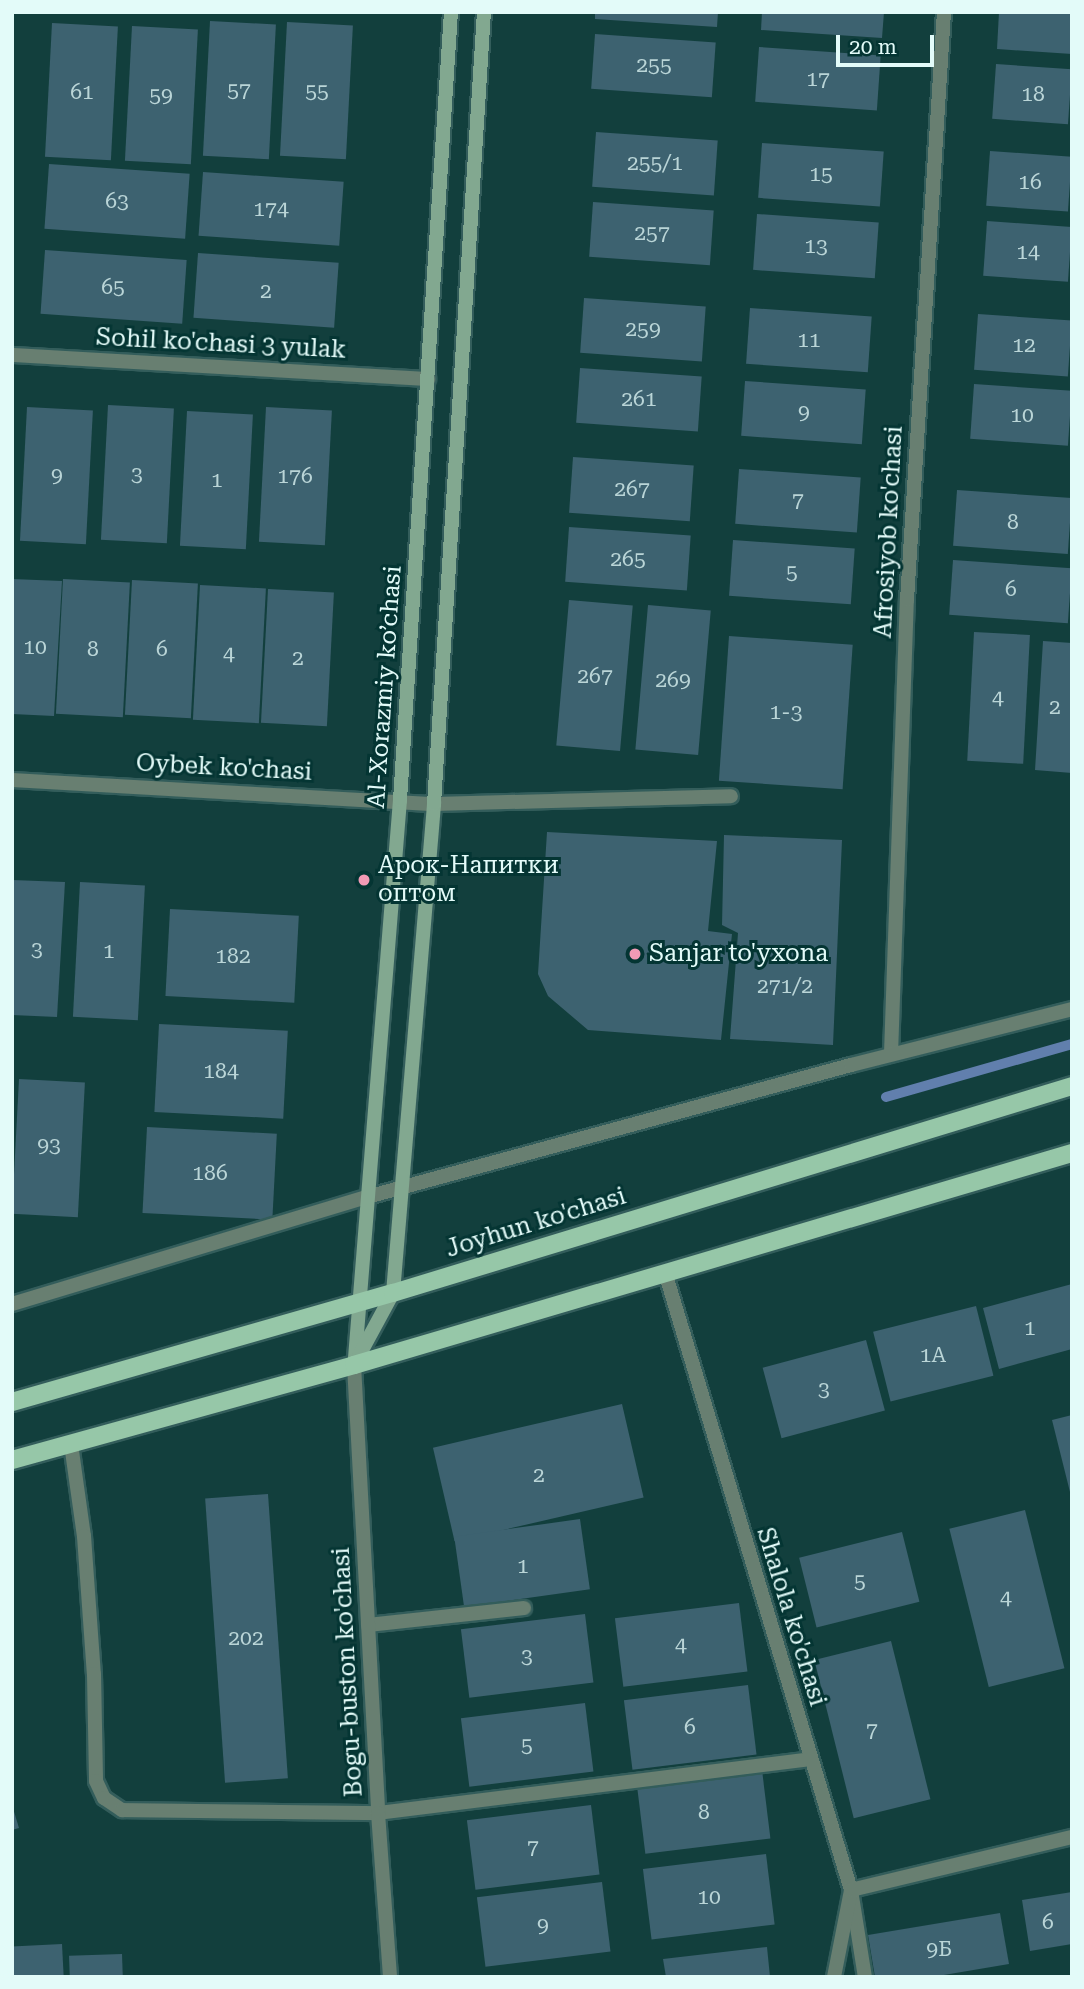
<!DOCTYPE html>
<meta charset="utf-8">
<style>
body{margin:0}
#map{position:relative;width:1084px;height:1989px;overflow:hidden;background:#123f3d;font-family:"Roboto Serif",serif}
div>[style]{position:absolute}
.stream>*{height:10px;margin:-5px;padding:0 5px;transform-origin:5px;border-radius:5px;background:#617fad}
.building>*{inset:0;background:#3d6270;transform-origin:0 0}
.roads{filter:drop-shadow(2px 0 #335d5b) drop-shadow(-2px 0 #335d5b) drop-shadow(0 2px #335d5b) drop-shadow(0 -2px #335d5b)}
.service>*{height:14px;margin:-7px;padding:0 7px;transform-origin:7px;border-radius:7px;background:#687f71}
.minor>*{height:14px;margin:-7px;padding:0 7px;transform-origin:7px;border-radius:7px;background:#687f71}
.tertiary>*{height:14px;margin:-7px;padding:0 7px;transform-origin:7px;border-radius:7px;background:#687f71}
.secondary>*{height:14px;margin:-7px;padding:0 7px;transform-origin:7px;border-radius:7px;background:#82a890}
.primary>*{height:18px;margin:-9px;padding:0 9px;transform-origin:9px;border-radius:9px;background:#96c7a8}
.dots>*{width:19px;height:19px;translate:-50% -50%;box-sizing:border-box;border:4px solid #043533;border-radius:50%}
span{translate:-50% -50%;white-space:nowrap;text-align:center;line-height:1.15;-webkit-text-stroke:6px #043533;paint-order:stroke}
.number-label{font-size:21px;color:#bad5d7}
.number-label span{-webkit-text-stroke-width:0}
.street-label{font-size:24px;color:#e3fbf9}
.poi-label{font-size:24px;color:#e3fbf9}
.left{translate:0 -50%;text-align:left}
.frame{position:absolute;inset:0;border:14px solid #e3fbf9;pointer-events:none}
.scale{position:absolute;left:836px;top:35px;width:98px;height:32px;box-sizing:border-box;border:4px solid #e3fbf9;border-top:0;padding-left:9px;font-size:21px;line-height:24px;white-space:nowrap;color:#e3fbf9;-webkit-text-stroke:5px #043533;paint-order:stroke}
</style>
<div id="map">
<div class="stream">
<div style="left:886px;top:1097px;width:193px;rotate:-15.9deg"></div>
</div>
<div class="building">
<div style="clip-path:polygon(595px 12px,718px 12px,717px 27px,595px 19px)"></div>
<div style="clip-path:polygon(762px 12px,884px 12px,882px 38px,761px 30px)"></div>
<div style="clip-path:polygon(999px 12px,1072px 12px,1072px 54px,997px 49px)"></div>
<div style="left:210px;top:21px;width:66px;height:135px;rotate:3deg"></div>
<div style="left:287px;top:22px;width:66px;height:134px;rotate:3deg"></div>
<div style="left:52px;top:23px;width:66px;height:134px;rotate:3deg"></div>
<div style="left:132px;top:26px;width:66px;height:135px;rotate:3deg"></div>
<div style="left:595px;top:34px;width:121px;height:55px;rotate:4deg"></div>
<div style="left:759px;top:47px;width:122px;height:55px;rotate:4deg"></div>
<div style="left:996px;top:64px;width:76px;height:55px;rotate:4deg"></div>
<div style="left:596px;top:132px;width:122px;height:55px;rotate:4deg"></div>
<div style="left:762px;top:143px;width:122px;height:55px;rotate:4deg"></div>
<div style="left:990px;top:151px;width:82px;height:55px;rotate:4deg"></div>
<div style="left:49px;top:164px;width:141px;height:65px;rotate:4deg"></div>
<div style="left:203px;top:172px;width:141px;height:64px;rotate:4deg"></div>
<div style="left:593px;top:202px;width:121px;height:55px;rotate:4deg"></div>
<div style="left:757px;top:214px;width:122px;height:56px;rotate:4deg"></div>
<div style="left:987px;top:221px;width:85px;height:55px;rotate:4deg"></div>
<div style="left:45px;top:250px;width:142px;height:64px;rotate:4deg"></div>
<div style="left:198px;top:253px;width:141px;height:65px;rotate:4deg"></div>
<div style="left:584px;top:298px;width:122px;height:55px;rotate:4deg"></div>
<div style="left:750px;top:308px;width:122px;height:56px;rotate:4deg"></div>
<div style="left:978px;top:314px;width:94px;height:56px;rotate:4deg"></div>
<div style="left:580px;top:368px;width:122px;height:55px;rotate:4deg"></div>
<div style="left:745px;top:381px;width:121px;height:55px;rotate:4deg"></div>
<div style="left:974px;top:384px;width:98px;height:55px;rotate:4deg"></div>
<div style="left:108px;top:405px;width:66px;height:135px;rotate:3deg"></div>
<div style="left:27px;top:407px;width:66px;height:134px;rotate:3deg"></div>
<div style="left:266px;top:407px;width:66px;height:135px;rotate:3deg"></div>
<div style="left:187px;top:411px;width:66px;height:135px;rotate:3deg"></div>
<div style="left:573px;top:457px;width:121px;height:56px;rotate:4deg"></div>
<div style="left:739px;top:469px;width:122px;height:55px;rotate:4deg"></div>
<div style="left:957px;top:490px;width:115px;height:56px;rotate:4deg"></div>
<div style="left:569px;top:527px;width:122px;height:55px;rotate:4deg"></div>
<div style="left:733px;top:540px;width:122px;height:56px;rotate:4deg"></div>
<div style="left:953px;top:560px;width:119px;height:55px;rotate:4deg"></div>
<div style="clip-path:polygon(12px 579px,62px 581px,54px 716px,12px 714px)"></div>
<div style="left:63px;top:579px;width:67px;height:135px;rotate:3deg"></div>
<div style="left:132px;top:580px;width:66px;height:135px;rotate:3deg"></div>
<div style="left:200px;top:585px;width:66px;height:135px;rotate:3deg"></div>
<div style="left:268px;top:589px;width:66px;height:134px;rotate:3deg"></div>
<div style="left:569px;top:600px;width:64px;height:146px;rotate:5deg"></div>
<div style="left:648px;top:605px;width:63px;height:145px;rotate:5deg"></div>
<div style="left:974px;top:632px;width:56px;height:129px;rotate:3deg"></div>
<div style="left:729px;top:636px;width:124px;height:145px;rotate:4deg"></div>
<div style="clip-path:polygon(1043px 641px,1072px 643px,1072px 773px,1035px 770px)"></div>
<div style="clip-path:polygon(547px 832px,717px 841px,708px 931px,732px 934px,721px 1040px,588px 1030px,548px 996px,538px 974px)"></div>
<div style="clip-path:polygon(724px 835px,842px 840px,833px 1045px,730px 1039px,738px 933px,722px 925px)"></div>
<div style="clip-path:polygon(12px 880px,65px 882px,57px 1017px,12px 1015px)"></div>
<div style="left:80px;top:882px;width:65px;height:135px;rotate:3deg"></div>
<div style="left:170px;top:909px;width:129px;height:87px;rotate:3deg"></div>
<div style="left:159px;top:1024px;width:129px;height:88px;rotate:3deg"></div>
<div style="left:19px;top:1079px;width:66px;height:135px;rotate:3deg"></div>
<div style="left:147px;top:1127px;width:130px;height:86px;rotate:3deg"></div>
<div style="clip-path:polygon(1072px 1284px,1072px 1349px,999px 1369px,983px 1308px)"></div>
<div style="left:976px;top:1306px;width:72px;height:106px;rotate:76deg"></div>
<div style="left:866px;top:1340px;width:73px;height:107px;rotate:75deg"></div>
<div style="left:622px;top:1404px;width:96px;height:194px;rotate:77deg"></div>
<div style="clip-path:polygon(1072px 1415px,1072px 1496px,1071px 1496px,1052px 1420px)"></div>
<div style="left:268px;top:1494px;width:285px;height:63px;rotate:86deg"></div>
<div style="left:1025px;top:1510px;width:163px;height:78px;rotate:76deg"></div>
<div style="left:580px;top:1519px;width:71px;height:127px;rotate:82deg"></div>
<div style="left:902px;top:1532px;width:72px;height:106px;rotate:76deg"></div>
<div style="left:739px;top:1603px;width:69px;height:125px;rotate:83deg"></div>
<div style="left:585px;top:1614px;width:69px;height:125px;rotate:83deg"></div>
<div style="left:891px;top:1641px;width:163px;height:79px;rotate:76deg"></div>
<div style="left:748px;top:1685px;width:70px;height:125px;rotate:83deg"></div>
<div style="left:585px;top:1703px;width:69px;height:125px;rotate:83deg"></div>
<div style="left:762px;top:1770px;width:69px;height:126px;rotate:83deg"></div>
<div style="clip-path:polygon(12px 1805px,19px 1828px,12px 1830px)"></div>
<div style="left:591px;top:1805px;width:70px;height:125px;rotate:83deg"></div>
<div style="left:766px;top:1854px;width:71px;height:124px;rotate:83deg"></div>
<div style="left:602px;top:1882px;width:70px;height:126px;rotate:83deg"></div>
<div style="clip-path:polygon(1072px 1892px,1072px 1944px,1030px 1951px,1022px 1900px)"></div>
<div style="clip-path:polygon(1000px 1913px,1009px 1964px,932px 1977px,875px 1977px,868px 1935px)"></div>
<div style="left:62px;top:1944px;width:33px;height:50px;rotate:87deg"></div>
<div style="clip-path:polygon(767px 1947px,770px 1977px,666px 1977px,663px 1959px)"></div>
<div style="left:122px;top:1954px;width:23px;height:53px;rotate:88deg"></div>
</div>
<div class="roads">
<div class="service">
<div style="left:434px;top:804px;width:297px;rotate:-1.5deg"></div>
<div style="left:71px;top:1444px;width:93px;rotate:82deg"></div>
<div style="left:84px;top:1536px;width:138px;rotate:85.9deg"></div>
<div style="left:94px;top:1674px;width:107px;rotate:88.9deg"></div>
<div style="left:96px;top:1781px;width:19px;rotate:65deg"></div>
<div style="left:104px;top:1798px;width:22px;rotate:34deg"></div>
<div style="left:122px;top:1810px;width:256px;rotate:0.7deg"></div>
<div style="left:378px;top:1813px;width:435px;rotate:-7.1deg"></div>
<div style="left:368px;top:1625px;width:157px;rotate:-6.2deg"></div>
</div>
<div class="minor">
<div style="left:12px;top:355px;width:417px;rotate:3.3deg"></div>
<div style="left:891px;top:1054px;width:454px;rotate:-88deg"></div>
<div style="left:907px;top:600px;width:589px;rotate:-86.4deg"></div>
<div style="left:665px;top:1272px;width:645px;rotate:73.25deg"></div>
<div style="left:851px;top:1890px;width:88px;rotate:80.9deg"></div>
<div style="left:12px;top:1304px;width:371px;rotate:-16.8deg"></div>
<div style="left:367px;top:1197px;width:502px;rotate:-15.26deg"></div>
<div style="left:851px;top:1065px;width:228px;rotate:-14.2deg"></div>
<div style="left:354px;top:1365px;width:449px;rotate:86.9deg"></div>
<div style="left:378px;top:1813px;width:164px;rotate:85.8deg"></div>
<div style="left:834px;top:1977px;width:89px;rotate:-78.9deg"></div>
<div style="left:851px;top:1890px;width:227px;rotate:-13.5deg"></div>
</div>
<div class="tertiary">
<div style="left:12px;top:780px;width:423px;rotate:3.3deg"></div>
</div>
<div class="secondary">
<div style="left:355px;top:1358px;width:560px;rotate:-85.39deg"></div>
<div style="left:400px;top:800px;width:790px;rotate:-86.3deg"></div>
<div style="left:354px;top:1365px;width:82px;rotate:-61.6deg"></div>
<div style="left:393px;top:1293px;width:491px;rotate:-85.2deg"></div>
<div style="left:434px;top:804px;width:794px;rotate:-86.39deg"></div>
</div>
<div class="primary">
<div style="left:12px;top:1402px;width:396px;rotate:-16deg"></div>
<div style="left:393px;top:1293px;width:710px;rotate:-16.95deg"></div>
<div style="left:12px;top:1460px;width:355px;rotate:-15.5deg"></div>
<div style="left:354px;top:1365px;width:749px;rotate:-16.45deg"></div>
</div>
</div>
<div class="dots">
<div style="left:364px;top:880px;background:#f09ab5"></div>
<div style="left:635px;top:954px;background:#f09ab5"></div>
</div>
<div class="number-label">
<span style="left:654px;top:65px">255</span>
<span style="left:818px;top:79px">17</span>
<span style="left:239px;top:90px">57</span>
<span style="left:317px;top:91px">55</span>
<span style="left:82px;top:92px">61</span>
<span style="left:1033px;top:94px">18</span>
<span style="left:161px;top:95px">59</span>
<span style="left:655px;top:163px">255/1</span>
<span style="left:821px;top:174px">15</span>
<span style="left:1030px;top:182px">16</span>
<span style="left:117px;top:201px">63</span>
<span style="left:271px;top:209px">174</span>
<span style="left:652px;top:233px">257</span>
<span style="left:816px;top:246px">13</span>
<span style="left:1028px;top:252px">14</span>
<span style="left:113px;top:287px">65</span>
<span style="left:266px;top:291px">2</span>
<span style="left:643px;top:329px">259</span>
<span style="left:809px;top:340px">11</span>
<span style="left:1024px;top:345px">12</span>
<span style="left:639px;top:399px">261</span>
<span style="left:804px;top:412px">9</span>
<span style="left:1022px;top:415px">10</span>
<span style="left:137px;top:474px">3</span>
<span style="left:57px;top:475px">9</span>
<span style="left:295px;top:476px">176</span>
<span style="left:217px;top:480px">1</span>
<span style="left:632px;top:489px">267</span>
<span style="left:798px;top:500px">7</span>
<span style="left:1013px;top:522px">8</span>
<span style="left:628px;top:559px">265</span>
<span style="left:792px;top:572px">5</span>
<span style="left:1011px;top:589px">6</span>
<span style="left:35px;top:647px">10</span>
<span style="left:93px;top:649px">8</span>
<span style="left:162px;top:649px">6</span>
<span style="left:229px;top:654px">4</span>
<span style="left:298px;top:658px">2</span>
<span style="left:595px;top:676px">267</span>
<span style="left:673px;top:680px">269</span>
<span style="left:998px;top:698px">4</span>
<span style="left:1055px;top:707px">2</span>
<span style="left:786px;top:712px">1-3</span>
<span style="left:37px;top:949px">3</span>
<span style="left:109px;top:951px">1</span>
<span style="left:233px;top:956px">182</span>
<span style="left:785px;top:986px">271/2</span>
<span style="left:221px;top:1071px">184</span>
<span style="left:49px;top:1145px">93</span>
<span style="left:210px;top:1173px">186</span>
<span style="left:1030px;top:1328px">1</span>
<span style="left:933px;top:1355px">1A</span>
<span style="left:824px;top:1389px">3</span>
<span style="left:539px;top:1475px">2</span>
<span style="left:523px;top:1566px">1</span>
<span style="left:860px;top:1581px">5</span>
<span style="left:1006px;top:1598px">4</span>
<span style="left:246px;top:1638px">202</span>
<span style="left:681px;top:1645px">4</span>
<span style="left:527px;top:1656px">3</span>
<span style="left:690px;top:1727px">6</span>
<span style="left:872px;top:1730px">7</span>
<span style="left:527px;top:1745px">5</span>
<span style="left:704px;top:1812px">8</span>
<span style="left:533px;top:1847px">7</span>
<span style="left:709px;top:1897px">10</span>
<span style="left:1048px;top:1922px">6</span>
<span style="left:543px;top:1925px">9</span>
<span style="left:939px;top:1949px">9Б</span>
</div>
<div class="street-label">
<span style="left:221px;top:344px;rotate:3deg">Sohil ko'chasi 3 yulak</span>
<span style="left:889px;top:532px;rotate:-87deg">Afrosiyob ko'chasi</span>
<span style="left:385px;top:687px;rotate:-86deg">Al-Xorazmiy ko’chasi</span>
<span style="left:224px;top:768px;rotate:3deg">Oybek ko'chasi</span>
<span style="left:536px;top:1223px;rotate:-17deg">Joyhun ko'chasi</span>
<span style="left:791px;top:1617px;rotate:73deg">Shalola ko'chasi</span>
<span style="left:348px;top:1672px;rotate:-93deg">Bogu-buston ko'chasi</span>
</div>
<div class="poi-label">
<span class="left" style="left:378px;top:880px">Арок-Напитки<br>оптом</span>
<span class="left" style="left:649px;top:954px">Sanjar to'yxona</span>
</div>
<div class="frame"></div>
<div class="scale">20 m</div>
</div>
